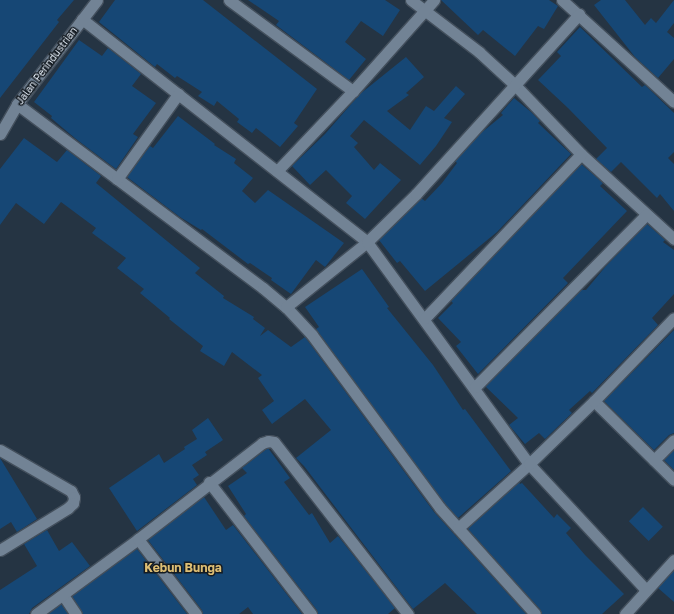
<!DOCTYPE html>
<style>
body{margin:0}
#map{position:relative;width:674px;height:614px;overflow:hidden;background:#253443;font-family:"Golos Text",sans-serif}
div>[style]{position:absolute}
.building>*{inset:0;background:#164775;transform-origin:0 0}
.roads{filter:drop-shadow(1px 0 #434f5c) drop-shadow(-1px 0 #434f5c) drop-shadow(0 1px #434f5c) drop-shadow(0 -1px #434f5c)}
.minor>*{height:11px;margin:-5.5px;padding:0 5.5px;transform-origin:5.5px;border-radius:5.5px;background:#728395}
span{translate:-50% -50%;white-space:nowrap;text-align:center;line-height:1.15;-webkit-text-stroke:3px #141b22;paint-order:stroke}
.street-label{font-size:10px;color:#e9f2fc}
.quarter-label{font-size:12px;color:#ddbe74;font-weight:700}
</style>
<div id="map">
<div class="building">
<div style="clip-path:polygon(0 0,74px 0,57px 20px,59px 22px,0 98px)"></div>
<div style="clip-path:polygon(115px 0,203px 0,317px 89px,294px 123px,298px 126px,280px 147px,256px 128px,252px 133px,237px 122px,239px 119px,217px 101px,214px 106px,198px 96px,202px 92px,177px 76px,175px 78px,157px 64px,155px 67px,99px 22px)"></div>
<div style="clip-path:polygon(248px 0,385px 0,400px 10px,383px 36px,361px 21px,345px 42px,366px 59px,349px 80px,276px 25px,279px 21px)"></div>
<div style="clip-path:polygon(441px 0,549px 0,558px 6px,544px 29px,538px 26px,515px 56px,483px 30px,478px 35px)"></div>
<div style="clip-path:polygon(601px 0,625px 0,645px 25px,651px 18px,656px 23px,674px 0,674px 23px,667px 32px,674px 38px,674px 59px,658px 78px,635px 57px,594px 5px)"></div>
<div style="clip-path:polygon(580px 27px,642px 87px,645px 85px,674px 113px,674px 152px,668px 158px,674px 164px,674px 211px,660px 194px,657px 198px,621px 162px,611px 172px,596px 159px,607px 148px,568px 108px,538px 80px,561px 56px,557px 52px)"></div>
<div style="clip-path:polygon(79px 40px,102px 56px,108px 48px,141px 74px,132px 86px,156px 103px,133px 134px,138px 137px,116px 169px,76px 139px,51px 118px,52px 116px,34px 102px)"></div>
<div style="clip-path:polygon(406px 57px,424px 77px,406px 93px,409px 95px,387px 111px,410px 130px,426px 106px,434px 111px,456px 86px,465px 94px,444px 118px,452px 122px,436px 146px,420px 165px,364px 120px,350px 136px,358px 143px,354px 147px,374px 170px,380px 163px,401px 180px,365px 219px,346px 203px,352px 196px,326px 170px,310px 185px,292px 166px,325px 134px,360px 94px)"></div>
<div style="clip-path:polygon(514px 98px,531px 112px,540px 121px,538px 123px,571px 154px,497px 232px,425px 291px,400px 261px,397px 263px,379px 240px,421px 198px,425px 201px,442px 183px,457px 163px,455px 161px,481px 133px,503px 115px,501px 113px)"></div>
<div style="clip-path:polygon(178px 116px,215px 144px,214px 145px,236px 159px,234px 163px,253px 178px,242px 191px,255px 203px,268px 190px,344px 243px,325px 267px,316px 260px,291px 294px,271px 280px,272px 278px,250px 263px,248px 264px,202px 229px,201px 230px,180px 217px,127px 177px,150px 146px,153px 148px)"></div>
<div style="clip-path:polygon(24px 138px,57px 162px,67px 150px,101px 176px,96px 183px,200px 268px,195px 273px,224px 296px,223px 298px,254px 317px,253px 319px,265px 328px,260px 336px,268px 330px,291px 347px,305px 337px,434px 512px,526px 614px,477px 614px,445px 583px,413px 609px,304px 466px,296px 458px,331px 430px,305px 399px,272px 424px,262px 410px,274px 401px,258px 378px,262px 375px,232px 352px,224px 366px,200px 351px,203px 346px,169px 319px,170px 318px,140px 293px,144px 289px,117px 268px,126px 258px,92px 233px,96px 228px,61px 202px,44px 224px,16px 203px,0 225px,0 169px)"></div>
<div style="clip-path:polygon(581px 164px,603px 183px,600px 186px,627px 211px,563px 278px,568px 283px,478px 374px,456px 346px,461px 342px,438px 318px,453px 303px,451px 301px)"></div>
<div style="clip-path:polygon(647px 224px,665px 240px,663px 242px,674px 250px,674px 294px,652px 318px,658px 325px,592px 393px,590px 391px,569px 410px,572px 413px,545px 439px,539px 433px,525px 444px,509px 425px,518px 418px,485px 386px,581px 290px,586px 290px,606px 266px)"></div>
<div style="clip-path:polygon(362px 269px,389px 307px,387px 308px,433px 365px,463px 410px,465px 409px,511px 471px,458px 518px,445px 504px,316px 329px,319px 327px,305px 307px)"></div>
<div style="clip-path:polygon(674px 330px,674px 433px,669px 435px,654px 450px,604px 401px)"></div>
<div style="clip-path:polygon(208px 418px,223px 440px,205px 452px,207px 455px,192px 465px,199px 475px,193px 479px,197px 485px,137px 531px,109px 488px,159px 454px,164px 463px,185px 449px,184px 447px,197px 439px,192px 430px)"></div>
<div style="clip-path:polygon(268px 448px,290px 478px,284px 482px,309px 515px,312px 513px,330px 543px,338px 536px,395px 608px,388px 614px,318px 614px,317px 610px,244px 516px,246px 514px,228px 486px,247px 473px,242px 468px)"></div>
<div style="clip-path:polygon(674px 450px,674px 470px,664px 460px)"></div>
<div style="clip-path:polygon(0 458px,37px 519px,17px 532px,11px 522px,0 529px)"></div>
<div style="clip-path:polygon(519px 482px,520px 484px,522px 483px,554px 518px,557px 514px,571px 528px,566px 533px,585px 555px,624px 594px,602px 614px,542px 614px,540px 609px,468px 529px)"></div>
<div style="clip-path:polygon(204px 497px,226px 530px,233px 525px,302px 614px,253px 614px,248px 607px,239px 614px,203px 614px,202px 610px,148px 540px)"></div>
<div style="left:643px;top:507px;width:28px;height:20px;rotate:45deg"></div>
<div style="clip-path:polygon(47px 530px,59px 551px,72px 542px,90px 566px,32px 608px,29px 614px,0 614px,0 590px,37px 566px,24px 544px)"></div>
<div style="clip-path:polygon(137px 549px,187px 614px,83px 614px,72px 596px)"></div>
<div style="clip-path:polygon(674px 570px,674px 602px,658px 588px)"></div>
<div style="clip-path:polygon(61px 604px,68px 614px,48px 614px)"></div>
</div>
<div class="roads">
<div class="minor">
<div style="left:229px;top:0;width:154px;rotate:36.3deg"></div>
<div style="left:411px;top:0;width:86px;rotate:37.4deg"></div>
<div style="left:479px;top:52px;width:49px;rotate:42.5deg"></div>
<div style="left:515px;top:85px;width:95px;rotate:46.3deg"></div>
<div style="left:581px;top:154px;width:126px;rotate:42.4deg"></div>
<div style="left:562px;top:0;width:151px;rotate:42.3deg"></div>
<div style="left:82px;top:19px;width:362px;rotate:38deg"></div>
<div style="left:367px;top:242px;width:275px;rotate:53.9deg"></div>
<div style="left:529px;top:464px;width:172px;rotate:47.1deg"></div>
<div style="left:17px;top:104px;width:307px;rotate:36.8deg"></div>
<div style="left:263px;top:288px;width:30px;rotate:40deg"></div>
<div style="left:286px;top:307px;width:38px;rotate:47deg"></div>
<div style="left:312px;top:335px;width:215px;rotate:53.5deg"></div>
<div style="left:440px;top:508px;width:142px;rotate:48.1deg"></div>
<div style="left:0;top:134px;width:34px;rotate:-60deg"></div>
<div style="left:17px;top:104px;width:131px;rotate:-52.4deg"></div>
<div style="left:277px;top:171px;width:110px;rotate:-46.5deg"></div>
<div style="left:353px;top:91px;width:122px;rotate:-48.3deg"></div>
<div style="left:117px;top:179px;width:105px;rotate:-54.3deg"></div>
<div style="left:286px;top:307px;width:104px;rotate:-38.7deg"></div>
<div style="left:367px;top:242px;width:69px;rotate:-44.4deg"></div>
<div style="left:416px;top:194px;width:243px;rotate:-47.8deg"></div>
<div style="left:425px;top:318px;width:226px;rotate:-46.4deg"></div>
<div style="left:475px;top:387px;width:243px;rotate:-45.2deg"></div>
<div style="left:594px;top:401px;width:112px;rotate:44.6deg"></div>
<div style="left:0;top:450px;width:82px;rotate:30deg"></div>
<div style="left:71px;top:491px;width:7px;rotate:63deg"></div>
<div style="left:74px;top:497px;width:6px;rotate:99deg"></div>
<div style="left:73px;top:503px;width:7px;rotate:135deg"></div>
<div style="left:68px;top:508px;width:80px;rotate:148.3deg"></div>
<div style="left:654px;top:460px;width:28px;rotate:-45deg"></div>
<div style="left:209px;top:482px;width:167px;rotate:52.3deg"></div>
<div style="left:458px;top:528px;width:96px;rotate:-42deg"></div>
<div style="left:529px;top:464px;width:91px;rotate:-44.1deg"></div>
<div style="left:594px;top:401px;width:115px;rotate:-46.1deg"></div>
<div style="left:138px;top:539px;width:95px;rotate:52.3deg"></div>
<div style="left:63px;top:595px;width:23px;rotate:56deg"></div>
<div style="left:36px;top:614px;width:127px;rotate:-36.3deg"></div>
<div style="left:138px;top:539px;width:157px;rotate:-37.7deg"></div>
<div style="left:262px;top:443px;width:6px;rotate:-18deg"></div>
<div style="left:268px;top:441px;width:6px;rotate:9deg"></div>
<div style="left:274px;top:442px;width:218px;rotate:52.1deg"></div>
<div style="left:625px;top:614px;width:73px;rotate:-47.8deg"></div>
</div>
</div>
<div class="street-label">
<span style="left:47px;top:66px;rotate:-53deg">Jalan Perindustrian</span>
</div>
<div class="quarter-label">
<span style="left:183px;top:568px">Kebun Bunga</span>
</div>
</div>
